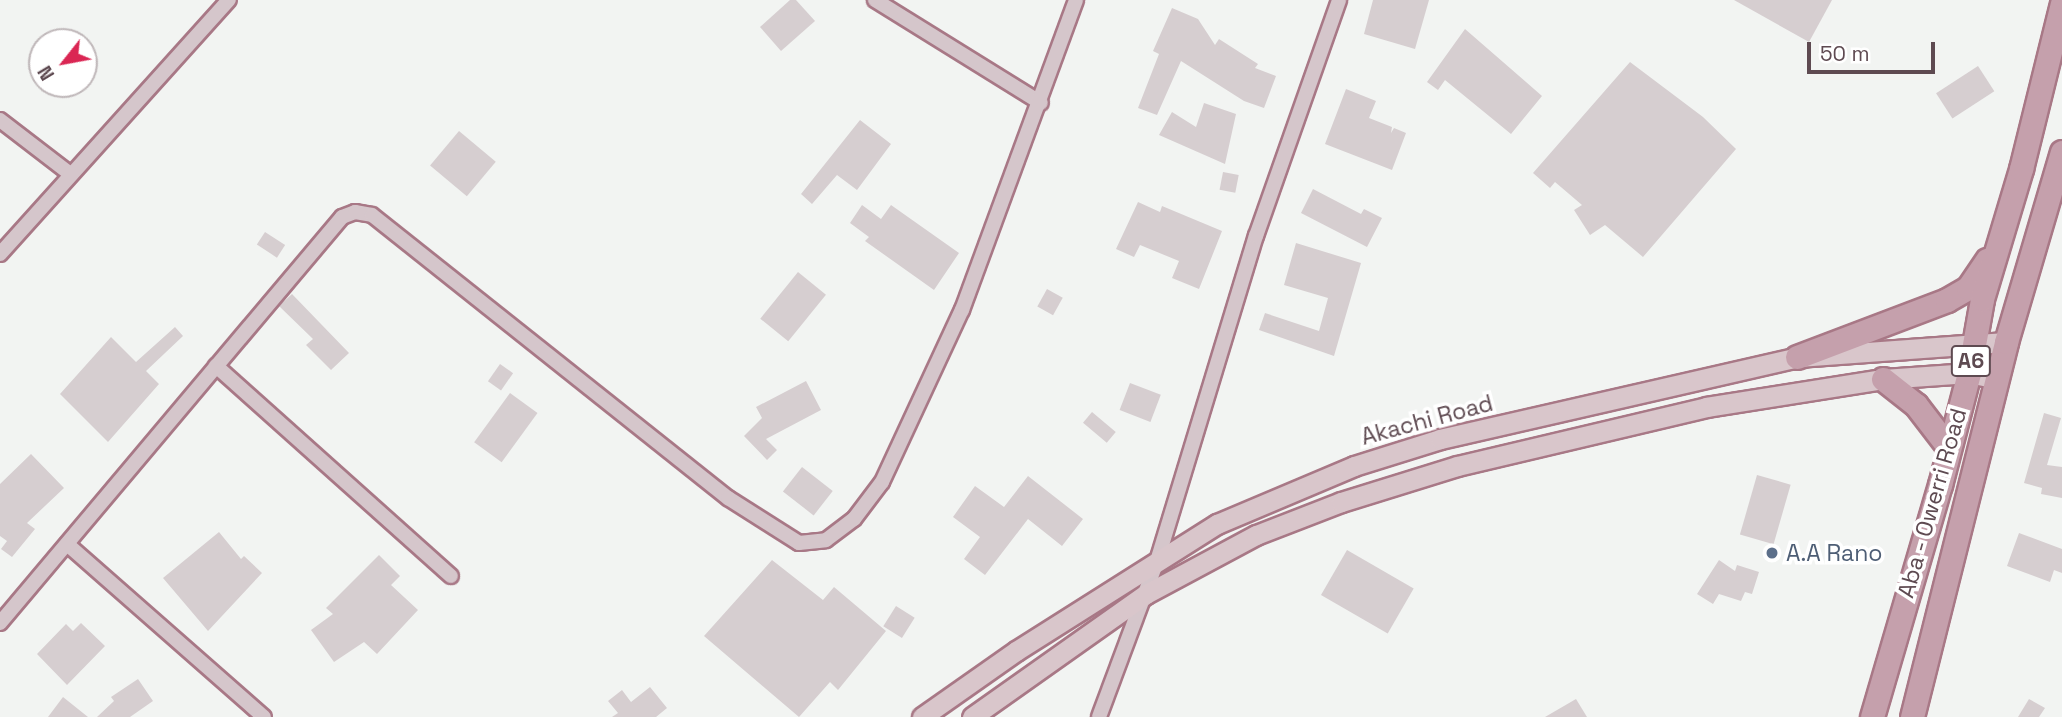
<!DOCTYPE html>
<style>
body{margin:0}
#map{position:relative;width:2062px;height:717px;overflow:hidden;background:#f2f4f2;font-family:"Space Grotesk",sans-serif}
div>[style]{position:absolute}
.building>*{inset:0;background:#d6ced0;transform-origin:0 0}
.roads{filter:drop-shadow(2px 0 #a87886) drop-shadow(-2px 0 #a87886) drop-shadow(0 2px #a87886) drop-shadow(0 -2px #a87886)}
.minor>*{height:14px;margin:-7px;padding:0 7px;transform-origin:7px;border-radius:7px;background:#d5c6cb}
.secondary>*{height:19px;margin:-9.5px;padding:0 9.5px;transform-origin:9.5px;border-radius:9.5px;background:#d9c6cb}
.trunk>*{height:23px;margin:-11.5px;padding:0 11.5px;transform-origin:11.5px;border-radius:11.5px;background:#c5a0ac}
.dots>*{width:19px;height:19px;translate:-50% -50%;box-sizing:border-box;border:4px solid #fff;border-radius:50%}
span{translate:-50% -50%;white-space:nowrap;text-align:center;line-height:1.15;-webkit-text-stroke:7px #fff;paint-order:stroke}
.shield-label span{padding:2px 5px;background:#fff;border:2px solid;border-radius:5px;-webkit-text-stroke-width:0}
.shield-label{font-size:21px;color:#5e4a51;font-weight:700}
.street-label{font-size:23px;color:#5e4a51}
.service-label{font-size:23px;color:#4e5e75}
.left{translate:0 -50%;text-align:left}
.north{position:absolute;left:28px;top:28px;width:70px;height:70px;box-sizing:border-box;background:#fff;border:2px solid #bfb7b9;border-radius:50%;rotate:239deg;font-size:19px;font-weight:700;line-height:28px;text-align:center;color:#5e4a51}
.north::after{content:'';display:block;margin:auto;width:24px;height:32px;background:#da2653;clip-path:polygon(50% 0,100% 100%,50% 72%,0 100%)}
.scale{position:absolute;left:1807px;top:42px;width:128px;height:32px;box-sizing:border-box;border:4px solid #5e4a51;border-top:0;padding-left:9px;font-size:21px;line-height:24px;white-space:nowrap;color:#5e4a51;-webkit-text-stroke:5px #fff;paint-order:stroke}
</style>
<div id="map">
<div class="building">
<div style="clip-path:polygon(790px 0,796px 0,815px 21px,781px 51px,760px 27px)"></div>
<div style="clip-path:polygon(1373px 0,1429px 0,1415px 49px,1364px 34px)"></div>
<div style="clip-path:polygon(1734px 0,1832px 0,1809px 42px)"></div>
<div style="clip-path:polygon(1172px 8px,1198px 19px,1215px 45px,1219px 39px,1258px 64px,1255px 68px,1276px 76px,1264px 108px,1244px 101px,1181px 61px,1157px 115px,1138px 108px,1159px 54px,1153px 51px)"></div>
<div style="clip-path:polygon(1465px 29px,1542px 96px,1511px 134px,1445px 80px,1438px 90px,1427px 82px)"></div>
<div style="clip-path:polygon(1630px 62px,1703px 117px,1736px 149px,1643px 257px,1605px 225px,1590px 235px,1574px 210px,1582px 205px,1555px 182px,1550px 188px,1533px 173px)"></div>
<div style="left:1978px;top:66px;width:30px;height:50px;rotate:57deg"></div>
<div style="clip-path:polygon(1346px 89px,1376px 101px,1369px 118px,1392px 127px,1391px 133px,1394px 128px,1406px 133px,1392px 170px,1325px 144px)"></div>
<div style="clip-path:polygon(1204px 103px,1236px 114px,1225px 164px,1159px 135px,1172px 112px,1196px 127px)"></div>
<div style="clip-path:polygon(860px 120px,891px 144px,857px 190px,837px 175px,812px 204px,801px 194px)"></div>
<div style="left:459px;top:131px;width:48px;height:45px;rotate:40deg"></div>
<div style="left:1223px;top:172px;width:16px;height:18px;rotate:11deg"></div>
<div style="clip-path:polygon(1313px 189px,1361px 214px,1364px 209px,1382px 218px,1367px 247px,1301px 213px)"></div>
<div style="clip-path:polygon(1138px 202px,1160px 212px,1162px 206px,1222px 231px,1199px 289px,1172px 278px,1179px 261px,1140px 245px,1134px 257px,1116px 249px)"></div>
<div style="clip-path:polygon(862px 205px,881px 219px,891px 205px,959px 253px,934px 290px,865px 241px,869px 237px,850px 223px)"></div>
<div style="left:265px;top:232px;width:24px;height:15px;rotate:33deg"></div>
<div style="clip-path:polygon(1296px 243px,1361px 263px,1334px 356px,1259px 330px,1265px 313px,1319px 331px,1328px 298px,1284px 285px)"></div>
<div style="left:798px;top:272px;width:36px;height:60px;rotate:39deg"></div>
<div style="left:1047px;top:289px;width:18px;height:20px;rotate:29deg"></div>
<div style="clip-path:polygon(292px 294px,349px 353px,331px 370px,306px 345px,313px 339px,279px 306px)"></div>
<div style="clip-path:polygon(175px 327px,183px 336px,146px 371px,159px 384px,108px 442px,60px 394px,111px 337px,136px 362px)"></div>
<div style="left:500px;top:364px;width:16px;height:21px;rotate:35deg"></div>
<div style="clip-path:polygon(806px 381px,821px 410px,766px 439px,777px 450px,767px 460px,744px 436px,762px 418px,756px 407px)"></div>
<div style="left:1130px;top:383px;width:33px;height:29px;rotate:21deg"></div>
<div style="left:510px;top:393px;width:34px;height:61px;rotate:36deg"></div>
<div style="left:1092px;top:412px;width:31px;height:14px;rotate:40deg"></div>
<div style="clip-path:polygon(2044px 413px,2061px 418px,2047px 465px,2062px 467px,2062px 498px,2041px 494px,2042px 488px,2024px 483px)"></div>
<div style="clip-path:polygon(31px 454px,64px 488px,27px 523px,35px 529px,12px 557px,1px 549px,7px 541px,0 536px,0 484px)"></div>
<div style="left:802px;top:467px;width:39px;height:31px;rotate:38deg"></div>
<div style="left:1757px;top:475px;width:35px;height:62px;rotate:16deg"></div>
<div style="clip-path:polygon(1028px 476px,1083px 519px,1062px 546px,1028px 519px,985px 575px,964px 559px,980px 537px,953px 517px,975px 486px,1004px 507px)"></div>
<div style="clip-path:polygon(219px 532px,241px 559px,244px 556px,262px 573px,208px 631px,163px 578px)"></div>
<div style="clip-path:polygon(2019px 533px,2062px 549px,2062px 573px,2054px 570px,2050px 582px,2007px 566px)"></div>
<div style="left:1347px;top:550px;width:77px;height:52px;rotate:30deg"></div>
<div style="clip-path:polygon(379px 555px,400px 576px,391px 585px,418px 610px,377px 654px,364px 642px,334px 662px,311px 630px,333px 614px,326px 608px)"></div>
<div style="clip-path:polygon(772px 560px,823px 600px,834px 587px,886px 631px,838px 690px,830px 682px,799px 717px,704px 636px)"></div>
<div style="clip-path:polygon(1719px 560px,1735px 571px,1737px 565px,1759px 572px,1752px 594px,1745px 592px,1741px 601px,1719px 594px,1713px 604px,1697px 594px)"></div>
<div style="left:896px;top:606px;width:22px;height:24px;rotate:32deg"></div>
<div style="clip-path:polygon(81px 623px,105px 646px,67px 685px,37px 654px,66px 624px,73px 631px)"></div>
<div style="clip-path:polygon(138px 679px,153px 701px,130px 717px,97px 717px,114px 701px,111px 697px)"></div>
<div style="clip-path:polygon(650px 687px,667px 708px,656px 717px,612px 717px,618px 713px,608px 701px,622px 690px,631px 702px)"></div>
<div style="clip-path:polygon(63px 697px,88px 717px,48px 717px)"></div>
<div style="clip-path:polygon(1576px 699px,1587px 717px,1545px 717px)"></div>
<div style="clip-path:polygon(2029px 699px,2045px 708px,2039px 717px,2018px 717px)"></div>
</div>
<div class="roads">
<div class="minor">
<div style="left:875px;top:0;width:195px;rotate:31.8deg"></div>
<div style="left:0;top:120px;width:87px;rotate:37.5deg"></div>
<div style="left:0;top:254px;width:342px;rotate:-48deg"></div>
<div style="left:216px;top:366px;width:315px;rotate:41.8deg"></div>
<div style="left:67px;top:544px;width:262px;rotate:41.3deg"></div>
<div style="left:0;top:623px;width:531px;rotate:-49.89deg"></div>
<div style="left:342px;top:217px;width:14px;rotate:-21deg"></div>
<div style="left:355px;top:212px;width:17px;rotate:10deg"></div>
<div style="left:372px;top:215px;width:455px;rotate:38.5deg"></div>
<div style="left:728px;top:498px;width:84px;rotate:32.4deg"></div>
<div style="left:799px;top:543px;width:27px;rotate:-6deg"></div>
<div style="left:826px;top:540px;width:35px;rotate:-37deg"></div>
<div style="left:854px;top:519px;width:46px;rotate:-52.9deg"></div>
<div style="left:882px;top:482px;width:190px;rotate:-65.1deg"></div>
<div style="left:962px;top:310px;width:330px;rotate:-69.8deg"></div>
<div style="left:1099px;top:717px;width:170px;rotate:-69.6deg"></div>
<div style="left:1158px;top:558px;width:337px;rotate:-73.1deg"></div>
<div style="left:1256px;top:236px;width:250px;rotate:-70.6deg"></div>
</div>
<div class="secondary">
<div style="left:922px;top:717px;width:115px;rotate:-35.1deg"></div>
<div style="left:1016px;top:651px;width:238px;rotate:-32.3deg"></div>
<div style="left:1217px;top:524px;width:149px;rotate:-22.9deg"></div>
<div style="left:1354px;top:466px;width:90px;rotate:-17.4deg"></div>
<div style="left:1440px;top:439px;width:366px;rotate:-12.9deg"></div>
<div style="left:1797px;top:357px;width:210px;rotate:-4.1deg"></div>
<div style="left:972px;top:717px;width:213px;rotate:-35.3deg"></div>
<div style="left:1146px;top:594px;width:125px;rotate:-28.2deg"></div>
<div style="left:1256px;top:535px;width:91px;rotate:-21.2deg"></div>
<div style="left:1341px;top:502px;width:121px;rotate:-17.2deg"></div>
<div style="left:1457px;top:466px;width:256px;rotate:-13.3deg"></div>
<div style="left:1706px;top:407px;width:179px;rotate:-9deg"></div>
<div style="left:1883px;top:379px;width:86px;rotate:-4deg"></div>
<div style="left:1969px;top:373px;width:29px;rotate:12deg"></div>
</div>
<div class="trunk">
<div style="left:1797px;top:357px;width:160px;rotate:-20.8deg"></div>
<div style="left:1947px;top:300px;width:24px;rotate:-30deg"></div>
<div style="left:1968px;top:288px;width:34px;rotate:-56deg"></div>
<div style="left:1883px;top:379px;width:42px;rotate:38.2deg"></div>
<div style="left:1916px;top:405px;width:54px;rotate:52.5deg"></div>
<div style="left:1872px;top:717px;width:242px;rotate:-73.7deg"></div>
<div style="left:1940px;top:485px;width:116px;rotate:-75.5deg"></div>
<div style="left:1969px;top:373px;width:75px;rotate:-80deg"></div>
<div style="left:1982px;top:299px;width:136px;rotate:-73.3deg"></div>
<div style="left:2021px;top:169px;width:171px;rotate:-76.1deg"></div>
<div style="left:1912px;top:717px;width:387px;rotate:-75.9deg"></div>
<div style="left:2006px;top:342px;width:198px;rotate:-73.6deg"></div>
</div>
</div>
<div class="dots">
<div style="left:1772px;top:553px;background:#5c6f8a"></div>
</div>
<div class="shield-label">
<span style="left:1971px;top:361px">A6</span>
</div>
<div class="street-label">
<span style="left:1427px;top:420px;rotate:-15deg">Akachi Road</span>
<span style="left:1932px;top:503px;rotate:-74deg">Aba - Owerri Road</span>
</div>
<div class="service-label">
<span class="left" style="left:1786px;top:553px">A.A Rano</span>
</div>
<div class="north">N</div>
<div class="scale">50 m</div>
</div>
